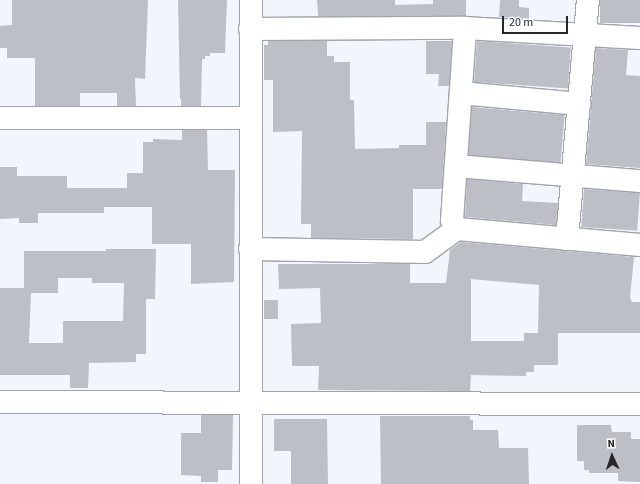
<!DOCTYPE html>
<style>
body{margin:0}
#map{position:relative;width:640px;height:484px;overflow:hidden;background:#f1f5fc;font-family:"Source Sans 3",sans-serif}
div>[style]{position:absolute}
.building>*{inset:0;background:#bcc0c6;transform-origin:0 0}
.roads{filter:drop-shadow(1px 0 #a0a4aa) drop-shadow(-1px 0 #a0a4aa) drop-shadow(0 1px #a0a4aa) drop-shadow(0 -1px #a0a4aa)}
.minor>*{height:22px;margin:-11px;padding:0 11px;transform-origin:11px;border-radius:11px;background:#fff}
span{translate:-50% -50%;white-space:nowrap;text-align:center;line-height:1.15;-webkit-text-stroke:3px #fff;paint-order:stroke}
.north{position:absolute;left:592px;top:436px;width:40px;height:40px;-webkit-text-stroke:3px #fff;paint-order:stroke;rotate:357deg;font-size:11px;font-weight:700;line-height:16px;text-align:center;color:#252729}
.north::after{content:'';display:block;margin:auto;width:14px;height:18px;background:#252729;clip-path:polygon(50% 0,100% 100%,50% 72%,0 100%)}
.scale{position:absolute;left:502px;top:16px;width:66px;height:18px;box-sizing:border-box;border:2px solid #252729;border-top:0;padding-left:5px;font-size:12px;line-height:14px;white-space:nowrap;color:#252729;-webkit-text-stroke:3px #fff;paint-order:stroke}
</style>
<div id="map">
<div class="building">
<div style="clip-path:polygon(12px 0,148px 0,145px 79px,135px 78px,136px 106px,117px 106px,117px 93px,80px 93px,80px 106px,35px 106px,35px 58px,7px 58px,7px 48px,0 48px,0 26px,12px 25px)"></div>
<div style="clip-path:polygon(178px 0,227px 0,225px 53px,210px 53px,210px 56px,205px 56px,205px 59px,202px 59px,201px 106px,181px 106px,181px 99px,180px 99px)"></div>
<div style="clip-path:polygon(317px 0,395px 0,395px 5px,433px 4px,433px 0,466px 0,466px 16px,318px 16px)"></div>
<div style="clip-path:polygon(500px 0,519px 0,519px 7px,529px 8px,529px 19px,499px 17px)"></div>
<div style="left:600px;top:0;width:40px;height:23px"></div>
<div style="clip-path:polygon(268px 41px,327px 41px,327px 56px,334px 56px,334px 62px,350px 62px,350px 100px,354px 100px,355px 149px,399px 148px,399px 145px,426px 145px,426px 122px,446px 122px,442px 189px,413px 189px,413px 239px,311px 238px,311px 224px,301px 224px,302px 131px,273px 132px,273px 80px,264px 80px,264px 45px,268px 45px)"></div>
<div style="clip-path:polygon(426px 41px,452px 41px,449px 86px,438px 86px,439px 74px,426px 74px)"></div>
<div style="left:477px;top:41px;width:94px;height:41px;rotate:4deg"></div>
<div style="clip-path:polygon(596px 48px,628px 50px,626px 75px,640px 76px,640px 168px,586px 164px)"></div>
<div style="left:472px;top:107px;width:93px;height:48px;rotate:5deg"></div>
<div style="clip-path:polygon(182px 130px,207px 130px,208px 170px,235px 170px,234px 282px,191px 284px,191px 244px,152px 244px,152px 207px,104px 207px,104px 213px,38px 213px,38px 223px,19px 223px,19px 218px,0 219px,0 167px,17px 167px,17px 176px,67px 176px,67px 188px,127px 188px,127px 173px,143px 173px,143px 142px,153px 142px,153px 139px,182px 140px)"></div>
<div style="clip-path:polygon(467px 179px,523px 184px,522px 201px,558px 203px,556px 225px,465px 217px)"></div>
<div style="left:584px;top:189px;width:56px;height:38px;rotate:4deg"></div>
<div style="clip-path:polygon(evenodd,461px 242px,634px 257px,630px 298px,632px 302px,640px 302px,640px 333px,558px 333px,558px 365px,534px 365px,534px 372px,526px 372px,526px 376px,471px 375px,470px 391px,318px 390px,319px 366px,292px 366px,291px 324px,321px 323px,320px 288px,279px 289px,278px 264px,410px 264px,410px 283px,446px 283px,450px 250px,461px 242px,471px 279px,539px 285px,538px 333px,524px 333px,524px 341px,471px 341px,471px 279px)"></div>
<div style="clip-path:polygon(evenodd,106px 249px,156px 249px,155px 299px,146px 299px,146px 354px,136px 354px,136px 362px,89px 363px,88px 388px,70px 388px,70px 375px,0 375px,0 288px,24px 288px,24px 251px,106px 251px,106px 249px,58px 278px,92px 278px,92px 283px,124px 283px,123px 321px,63px 321px,63px 343px,29px 343px,31px 293px,58px 293px,58px 278px)"></div>
<div style="left:264px;top:300px;width:14px;height:19px"></div>
<div style="clip-path:polygon(201px 415px,233px 415px,232px 470px,218px 470px,218px 482px,201px 482px,201px 476px,181px 475px,181px 433px,201px 433px)"></div>
<div style="clip-path:polygon(380px 416px,470px 416px,470px 420px,473px 420px,473px 430px,498px 430px,499px 448px,528px 448px,529px 484px,381px 484px)"></div>
<div style="clip-path:polygon(274px 419px,327px 419px,328px 484px,291px 484px,291px 451px,274px 451px)"></div>
<div style="clip-path:polygon(577px 425px,611px 425px,612px 432px,631px 432px,631px 439px,640px 439px,640px 482px,618px 481px,618px 473px,589px 473px,589px 470px,584px 470px,584px 461px,577px 461px)"></div>
</div>
<div class="roads">
<div class="minor">
<div style="left:251px;top:0;width:484px;rotate:90deg"></div>
<div style="left:250px;top:29px;width:215px;rotate:-0.3deg"></div>
<div style="left:465px;top:28px;width:175px;rotate:3.3deg"></div>
<div style="left:461px;top:93px;width:119px;rotate:5.3deg"></div>
<div style="left:0;top:118px;width:250px"></div>
<div style="left:456px;top:166px;width:185px;rotate:4.7deg"></div>
<div style="left:457px;top:229px;width:10px;rotate:-119deg"></div>
<div style="left:452px;top:220px;width:192px;rotate:-86.1deg"></div>
<div style="left:567px;top:239px;width:240px;rotate:-85deg"></div>
<div style="left:250px;top:249px;width:175px;rotate:1deg"></div>
<div style="left:425px;top:252px;width:39px;rotate:-36deg"></div>
<div style="left:457px;top:229px;width:184px;rotate:5deg"></div>
<div style="left:0;top:402px;width:640px;rotate:0.18deg"></div>
</div>
</div>
<div class="north">N</div>
<div class="scale">20 m</div>
</div>
